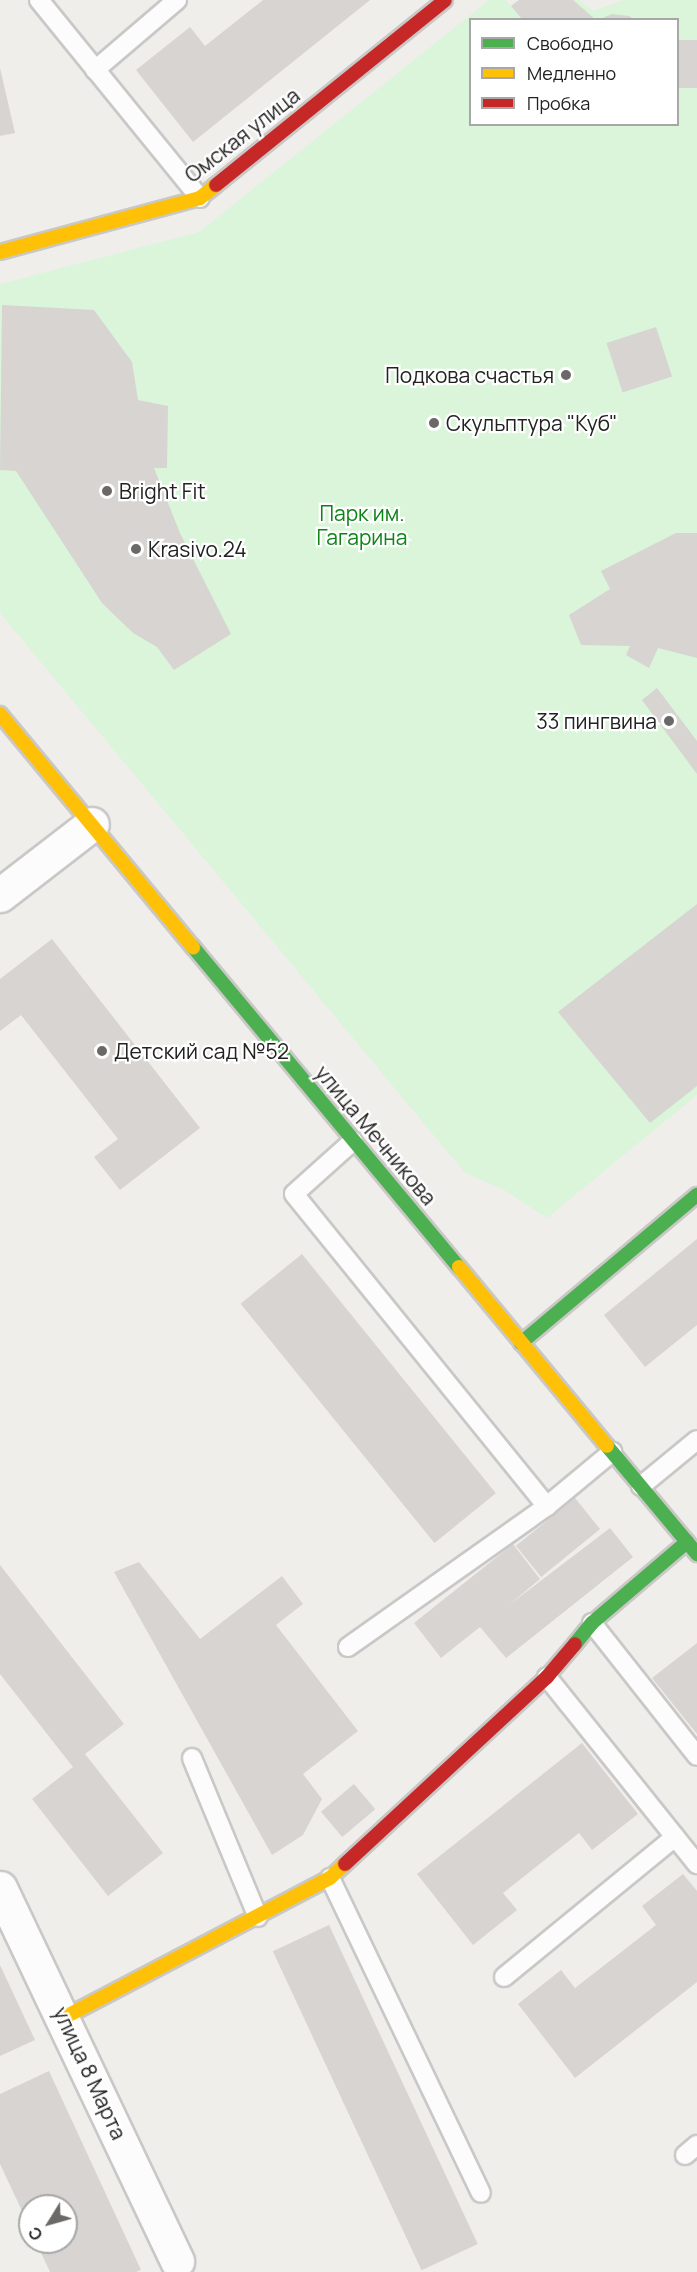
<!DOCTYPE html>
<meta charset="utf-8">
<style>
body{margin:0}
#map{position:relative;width:697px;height:2272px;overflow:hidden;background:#f0eeeb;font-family:Manrope,sans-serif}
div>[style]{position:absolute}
.park>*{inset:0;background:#daf5da}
.building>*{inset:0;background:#d7d4d2;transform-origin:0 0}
.roads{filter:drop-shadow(2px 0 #c9c8c7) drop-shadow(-2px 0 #c9c8c7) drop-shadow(0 2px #c9c8c7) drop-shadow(0 -2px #c9c8c7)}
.lane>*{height:18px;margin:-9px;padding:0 9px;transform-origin:9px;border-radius:9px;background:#fdfcfc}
.street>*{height:33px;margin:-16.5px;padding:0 16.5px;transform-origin:16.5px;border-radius:16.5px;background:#fdfcfc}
.fast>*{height:14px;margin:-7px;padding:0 7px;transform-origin:7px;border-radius:7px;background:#4caf50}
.slow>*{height:14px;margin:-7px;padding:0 7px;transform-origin:7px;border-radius:7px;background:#ffc107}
.jam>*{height:14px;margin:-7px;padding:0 7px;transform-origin:7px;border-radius:7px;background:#c62828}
.dots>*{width:16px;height:16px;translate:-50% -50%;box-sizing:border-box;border:3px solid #fff;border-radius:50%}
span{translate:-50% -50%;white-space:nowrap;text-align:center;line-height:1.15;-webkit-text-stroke:4.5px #fff;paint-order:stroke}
.street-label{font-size:21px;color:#222}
.poi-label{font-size:21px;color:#222}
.right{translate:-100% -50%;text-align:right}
.left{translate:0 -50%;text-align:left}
.park-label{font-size:21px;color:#0c8416}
.legend{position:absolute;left:469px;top:18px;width:210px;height:108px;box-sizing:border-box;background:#fff;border:2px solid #a7a7a7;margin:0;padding:8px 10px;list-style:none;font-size:18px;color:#222}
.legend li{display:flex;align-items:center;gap:12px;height:30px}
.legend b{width:30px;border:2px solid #a7a7a7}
.north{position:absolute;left:18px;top:2194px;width:60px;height:60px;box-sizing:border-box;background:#fff;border:2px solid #a7a7a7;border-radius:50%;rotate:233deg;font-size:16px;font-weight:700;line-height:24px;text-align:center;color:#222}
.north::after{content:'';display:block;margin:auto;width:21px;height:27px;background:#6a6968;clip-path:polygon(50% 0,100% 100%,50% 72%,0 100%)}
</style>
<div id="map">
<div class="park">
<div style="clip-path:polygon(evenodd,489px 0,506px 0,511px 6px,519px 0,579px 0,593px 11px,624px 0,697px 0,697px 1095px,547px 1218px,504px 1190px,465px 1173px,0 613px,0 284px,199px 232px,489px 0,470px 20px,678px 20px,678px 124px,470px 124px,470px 20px)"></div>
</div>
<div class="building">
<div style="clip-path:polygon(263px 0,370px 0,193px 142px,136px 70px,190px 27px,205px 46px)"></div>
<div style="clip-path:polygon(519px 0,573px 0,596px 20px,523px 20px,511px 6px)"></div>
<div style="clip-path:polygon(612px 14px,629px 16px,635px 20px,598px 20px)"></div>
<div style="left:697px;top:40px;width:48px;height:19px;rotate:90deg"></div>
<div style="clip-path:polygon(0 68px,15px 133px,0 136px)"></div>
<div style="clip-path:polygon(2px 305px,94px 310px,132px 362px,138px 400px,168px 406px,167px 468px,154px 468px,180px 533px,231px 634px,174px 670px,157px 647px,133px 633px,102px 603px,16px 471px,0 470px)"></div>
<div style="left:656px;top:327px;width:52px;height:52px;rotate:72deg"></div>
<div style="clip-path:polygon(676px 533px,697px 533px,697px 658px,658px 648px,649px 668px,626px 655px,630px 646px,581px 645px,569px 615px,610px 589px,601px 571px)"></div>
<div style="clip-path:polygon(657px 688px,697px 741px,697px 774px,642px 700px)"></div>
<div style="clip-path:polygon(697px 904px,697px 1086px,650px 1123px,558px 1012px)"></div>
<div style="clip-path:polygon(52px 939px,200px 1128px,120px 1190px,94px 1157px,118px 1139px,21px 1015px,0 1031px,0 979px)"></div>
<div style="clip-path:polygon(697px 1239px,697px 1325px,645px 1367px,604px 1315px)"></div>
<div style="left:302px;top:1254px;width:308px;height:79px;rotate:51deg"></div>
<div style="left:575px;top:1498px;width:40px;height:76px;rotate:51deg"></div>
<div style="clip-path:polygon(610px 1528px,633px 1557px,506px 1658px,480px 1627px,441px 1658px,414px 1623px,513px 1544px,540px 1579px,509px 1605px)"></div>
<div style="clip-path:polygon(139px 1562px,200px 1639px,282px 1576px,303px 1604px,276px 1625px,358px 1731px,303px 1774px,322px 1799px,303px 1835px,272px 1855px,114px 1572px)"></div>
<div style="clip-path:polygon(0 1565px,124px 1724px,85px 1754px,163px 1853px,108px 1896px,32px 1799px,73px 1767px,0 1674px)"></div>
<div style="clip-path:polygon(697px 1643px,697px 1734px,652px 1678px)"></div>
<div style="clip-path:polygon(582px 1743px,638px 1814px,592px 1850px,579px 1833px,503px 1893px,517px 1910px,473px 1945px,417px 1874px)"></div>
<div style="left:354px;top:1784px;width:33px;height:43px;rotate:50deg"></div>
<div style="clip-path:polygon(683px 1874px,697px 1891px,697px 1982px,575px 2078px,518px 2004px,561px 1970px,575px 1988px,656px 1925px,642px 1906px)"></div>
<div style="left:329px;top:1925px;width:352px;height:62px;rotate:65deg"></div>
<div style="clip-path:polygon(0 1965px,35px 2040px,0 2056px)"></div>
<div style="clip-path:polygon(49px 2071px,141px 2270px,136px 2272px,50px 2272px,36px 2242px,66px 2242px,66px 2206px,30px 2206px,30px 2228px,0 2164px,0 2094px)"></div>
</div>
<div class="roads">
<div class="lane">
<div style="left:39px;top:0;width:255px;rotate:50.9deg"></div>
<div style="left:95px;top:70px;width:108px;rotate:-40.5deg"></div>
<div style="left:353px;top:1141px;width:79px;rotate:138.1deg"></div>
<div style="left:294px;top:1194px;width:402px;rotate:51deg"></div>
<div style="left:641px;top:1486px;width:72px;rotate:-39.4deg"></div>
<div style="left:592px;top:1623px;width:169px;rotate:51.7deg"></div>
<div style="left:348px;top:1647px;width:244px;rotate:-35.3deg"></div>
<div style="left:547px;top:1506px;width:85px;rotate:-39.7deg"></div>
<div style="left:547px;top:1677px;width:240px;rotate:51.3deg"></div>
<div style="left:192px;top:1758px;width:172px;rotate:67.5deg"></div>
<div style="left:330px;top:1878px;width:349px;rotate:64.4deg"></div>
<div style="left:504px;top:1977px;width:221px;rotate:-39.3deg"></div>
<div style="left:685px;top:2155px;width:16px;rotate:-40deg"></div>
</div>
<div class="street">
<div style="left:0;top:895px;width:116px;rotate:-37.7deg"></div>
<div style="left:0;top:1888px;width:413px;rotate:64.6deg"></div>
</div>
<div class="fast">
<div style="left:193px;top:947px;width:416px;rotate:50.3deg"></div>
<div style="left:521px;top:1343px;width:230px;rotate:-40.1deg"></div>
<div style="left:607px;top:1446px;width:141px;rotate:50.2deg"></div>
<div style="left:575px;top:1644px;width:27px;rotate:-51deg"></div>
<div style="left:592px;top:1623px;width:125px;rotate:-40.5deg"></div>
</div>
<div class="slow">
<div style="left:0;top:252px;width:207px;rotate:-15.1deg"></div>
<div style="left:200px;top:198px;width:21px;rotate:-39deg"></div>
<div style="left:0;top:714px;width:303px;rotate:50.4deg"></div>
<div style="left:459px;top:1267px;width:232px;rotate:50.4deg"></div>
<div style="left:65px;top:2017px;width:299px;rotate:-27.7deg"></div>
<div style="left:330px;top:1878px;width:21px;rotate:-43deg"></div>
</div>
<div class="jam">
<div style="left:216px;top:185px;width:294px;rotate:-38.9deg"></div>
<div style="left:345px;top:1864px;width:275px;rotate:-42.8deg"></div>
<div style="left:547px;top:1677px;width:43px;rotate:-49.7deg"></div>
</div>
</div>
<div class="dots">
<div style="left:566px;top:375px;background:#6a6968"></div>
<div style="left:434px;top:423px;background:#6a6968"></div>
<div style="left:107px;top:491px;background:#6a6968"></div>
<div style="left:136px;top:549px;background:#6a6968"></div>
<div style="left:669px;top:721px;background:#6a6968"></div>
<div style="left:102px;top:1051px;background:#6a6968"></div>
</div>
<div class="street-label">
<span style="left:242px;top:135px;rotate:-38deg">Омская улица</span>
<span style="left:376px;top:1135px;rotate:50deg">улица Мечникова</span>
<span style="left:90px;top:2073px;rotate:65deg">улица 8 Марта</span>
</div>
<div class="poi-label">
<span class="right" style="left:554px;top:375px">Подкова счастья</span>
<span class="left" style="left:446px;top:423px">Скульптура "Куб"</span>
<span class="left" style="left:119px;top:491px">Bright Fit</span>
<span class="left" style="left:148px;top:549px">Krasivo.24</span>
<span class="right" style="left:657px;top:721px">33 пингвина</span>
<span class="left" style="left:114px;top:1051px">Детский сад №52</span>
</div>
<div class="park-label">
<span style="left:362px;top:525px">Парк им.<br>Гагарина</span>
</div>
<ul class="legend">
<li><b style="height:8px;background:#4caf50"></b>Свободно</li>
<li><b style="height:8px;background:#ffc107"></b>Медленно</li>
<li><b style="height:8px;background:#c62828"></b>Пробка</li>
</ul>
<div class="north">С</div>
</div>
